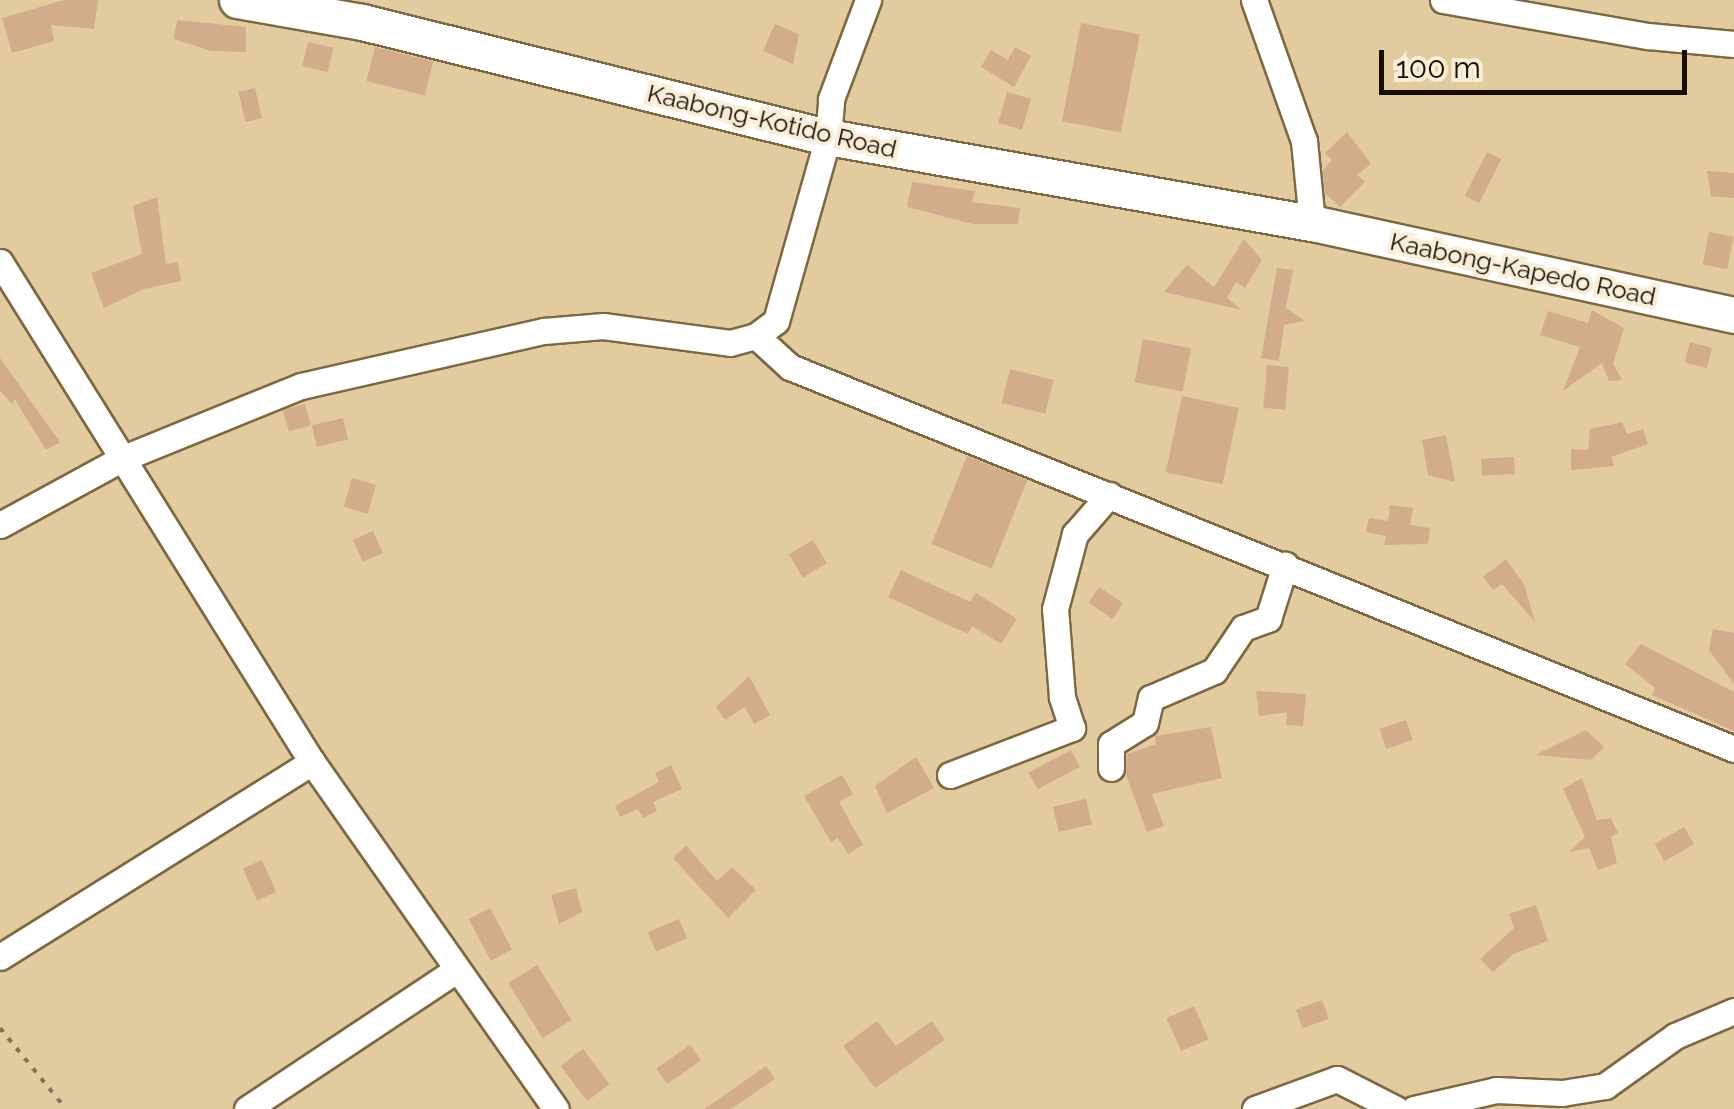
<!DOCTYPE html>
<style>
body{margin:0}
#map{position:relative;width:1734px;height:1109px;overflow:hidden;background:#e3cba0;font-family:Raleway,sans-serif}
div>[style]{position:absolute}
.building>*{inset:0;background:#d2ac8b;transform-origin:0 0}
.path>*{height:4px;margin-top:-2px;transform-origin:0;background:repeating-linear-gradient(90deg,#847457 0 5px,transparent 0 13px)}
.roads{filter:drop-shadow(2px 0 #7d6840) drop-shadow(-2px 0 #7d6840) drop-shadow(0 2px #7d6840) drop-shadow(0 -2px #7d6840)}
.street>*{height:25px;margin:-12.5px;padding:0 12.5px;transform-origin:12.5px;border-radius:12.5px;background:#fff}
.secondary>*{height:35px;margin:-17.5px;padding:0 17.5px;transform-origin:17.5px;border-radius:17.5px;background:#fff}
span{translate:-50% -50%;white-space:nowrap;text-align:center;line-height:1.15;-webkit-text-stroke:8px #faeed8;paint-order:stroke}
.street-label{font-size:25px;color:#160e01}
.scale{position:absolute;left:1379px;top:50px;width:308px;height:45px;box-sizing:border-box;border:5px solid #160e01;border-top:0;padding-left:12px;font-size:30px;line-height:35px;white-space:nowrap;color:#160e01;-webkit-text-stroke:8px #faeed8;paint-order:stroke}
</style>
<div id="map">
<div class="building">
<div style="clip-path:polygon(64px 0,98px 0,94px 29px,51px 25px,54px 41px,12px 53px,2px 18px)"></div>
<div style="clip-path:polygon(177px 20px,246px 27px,246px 52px,211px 51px,174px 39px)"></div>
<div style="left:1081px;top:23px;width:60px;height:100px;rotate:11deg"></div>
<div style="clip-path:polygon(775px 24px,799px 34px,793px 64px,763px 51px)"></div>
<div style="left:308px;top:42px;width:26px;height:25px;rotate:13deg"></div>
<div style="left:375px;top:47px;width:60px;height:35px;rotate:14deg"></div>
<div style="clip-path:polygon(1015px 47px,1031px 56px,1014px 87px,981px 67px,991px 50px,1008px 60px)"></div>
<div style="left:255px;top:88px;width:31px;height:17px;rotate:77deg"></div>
<div style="left:1007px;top:92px;width:25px;height:32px;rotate:16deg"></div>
<div style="clip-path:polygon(1347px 132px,1371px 164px,1357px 175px,1365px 182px,1340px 207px,1325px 193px,1323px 170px,1332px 160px,1325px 153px)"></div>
<div style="left:1487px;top:152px;width:16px;height:49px;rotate:27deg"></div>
<div style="clip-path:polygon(1707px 171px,1734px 173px,1734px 198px,1711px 196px)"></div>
<div style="clip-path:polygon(912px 182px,975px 191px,972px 202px,1020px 208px,1018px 224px,973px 224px,907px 207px)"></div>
<div style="clip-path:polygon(157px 197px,166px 264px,178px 262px,181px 281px,144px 289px,104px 308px,91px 273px,142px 254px,133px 206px)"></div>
<div style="left:1709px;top:232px;width:25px;height:33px;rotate:11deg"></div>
<div style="clip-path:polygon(1244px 239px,1262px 260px,1245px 288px,1236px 282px,1227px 298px,1242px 310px,1164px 292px,1187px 265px,1214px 287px)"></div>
<div style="clip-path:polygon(1277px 268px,1293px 270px,1286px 308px,1305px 321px,1284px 325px,1279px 361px,1261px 358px)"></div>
<div style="clip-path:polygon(1592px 310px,1624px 328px,1613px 364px,1622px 380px,1609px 381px,1602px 363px,1563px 391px,1580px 347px,1540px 335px,1548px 311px,1588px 323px)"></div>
<div style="left:1143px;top:339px;width:49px;height:44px;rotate:11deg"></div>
<div style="left:1690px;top:342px;width:23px;height:21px;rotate:15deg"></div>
<div style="clip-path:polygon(0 358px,60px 442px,46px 450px,14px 398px,13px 405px,0 391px)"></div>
<div style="left:1267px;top:365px;width:22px;height:43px;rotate:5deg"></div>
<div style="left:1010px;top:369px;width:45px;height:35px;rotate:14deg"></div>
<div style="left:1182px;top:396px;width:58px;height:78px;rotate:12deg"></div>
<div style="left:305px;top:404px;width:22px;height:23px;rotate:74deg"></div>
<div style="left:343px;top:418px;width:22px;height:32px;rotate:77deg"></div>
<div style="clip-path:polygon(1622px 422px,1627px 434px,1643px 429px,1648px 444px,1611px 457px,1614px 466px,1571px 470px,1571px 449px,1588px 450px,1590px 429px)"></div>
<div style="clip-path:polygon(1446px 435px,1455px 482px,1428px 475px,1422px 440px)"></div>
<div style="left:967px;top:456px;width:65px;height:95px;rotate:22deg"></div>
<div style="left:1514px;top:457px;width:17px;height:33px;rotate:87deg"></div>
<div style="left:352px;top:478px;width:25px;height:30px;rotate:16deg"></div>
<div style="clip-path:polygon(1390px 505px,1413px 508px,1410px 525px,1430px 528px,1428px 544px,1384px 545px,1386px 536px,1366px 532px,1369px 518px,1388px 521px)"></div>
<div style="left:373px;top:531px;width:24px;height:22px;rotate:66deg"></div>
<div style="left:813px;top:540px;width:27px;height:28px;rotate:59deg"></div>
<div style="clip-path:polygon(1506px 559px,1524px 584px,1535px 622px,1502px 584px,1493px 590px,1483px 577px)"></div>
<div style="clip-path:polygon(901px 570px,970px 602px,976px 593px,1017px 619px,1001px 644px,972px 626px,968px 634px,888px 597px)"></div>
<div style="left:1099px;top:587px;width:29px;height:19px;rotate:34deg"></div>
<div style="clip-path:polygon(1713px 629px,1734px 633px,1734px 684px,1709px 650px)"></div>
<div style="clip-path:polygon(1641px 644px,1734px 692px,1734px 731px,1652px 695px,1655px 688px,1625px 664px)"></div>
<div style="clip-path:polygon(749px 676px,770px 715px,754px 724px,745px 707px,725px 720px,716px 707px)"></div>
<div style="clip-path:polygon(1256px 691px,1306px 694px,1303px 726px,1286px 725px,1287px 712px,1259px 716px)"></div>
<div style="left:1406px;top:720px;width:21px;height:28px;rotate:71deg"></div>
<div style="clip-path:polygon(1211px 727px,1222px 778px,1152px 794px,1164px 826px,1147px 832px,1126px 775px,1127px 754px,1156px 744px,1155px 736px)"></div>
<div style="clip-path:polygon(1586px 730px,1604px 747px,1591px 760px,1535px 755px)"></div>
<div style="left:1071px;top:750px;width:19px;height:48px;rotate:62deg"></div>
<div style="clip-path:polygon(916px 757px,934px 788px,887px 813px,875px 786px)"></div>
<div style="clip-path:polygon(671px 765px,682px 789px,653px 802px,657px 811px,643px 818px,638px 809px,620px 817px,615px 806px,659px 782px,655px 773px)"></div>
<div style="clip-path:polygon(842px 775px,853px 794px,839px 802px,863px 845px,848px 854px,838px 838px,831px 842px,804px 796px)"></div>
<div style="clip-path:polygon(1582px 778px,1597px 820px,1611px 818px,1618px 833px,1611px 837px,1617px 863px,1598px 870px,1589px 848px,1569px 852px,1585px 837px,1563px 789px)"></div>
<div style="left:1086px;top:799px;width:26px;height:34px;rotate:77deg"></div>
<div style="left:1684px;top:827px;width:20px;height:34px;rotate:60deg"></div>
<div style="clip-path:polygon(686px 845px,717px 881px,732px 867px,756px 890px,728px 918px,673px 858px)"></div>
<div style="left:262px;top:860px;width:35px;height:21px;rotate:66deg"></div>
<div style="clip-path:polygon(576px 888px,582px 912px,559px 924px,551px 895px)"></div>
<div style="clip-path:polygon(1536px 905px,1548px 941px,1513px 954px,1493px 972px,1480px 959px,1514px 928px,1509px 914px)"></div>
<div style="left:490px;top:908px;width:47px;height:24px;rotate:62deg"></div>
<div style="left:679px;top:919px;width:21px;height:34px;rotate:67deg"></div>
<div style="left:537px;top:965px;width:65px;height:34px;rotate:58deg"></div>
<div style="left:1322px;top:1000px;width:20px;height:28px;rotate:70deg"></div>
<div style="left:1194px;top:1006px;width:36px;height:30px;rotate:66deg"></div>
<div style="clip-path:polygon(877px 1021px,896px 1046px,932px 1021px,945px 1040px,875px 1088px,843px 1046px)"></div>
<div style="left:690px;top:1045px;width:19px;height:41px;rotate:55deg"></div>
<div style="left:583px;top:1049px;width:44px;height:28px;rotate:53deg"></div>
<div style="clip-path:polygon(766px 1066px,775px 1079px,731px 1109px,704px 1109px)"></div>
</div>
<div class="path">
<div style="left:0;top:1028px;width:104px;rotate:50.8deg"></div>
</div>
<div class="roads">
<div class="street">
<div style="left:1254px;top:0;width:150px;rotate:70.5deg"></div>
<div style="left:1304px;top:141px;width:82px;rotate:84.4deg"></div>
<div style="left:1443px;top:0;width:208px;rotate:10deg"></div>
<div style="left:1648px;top:36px;width:86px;rotate:5.3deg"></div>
<div style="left:0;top:262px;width:589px;rotate:58.04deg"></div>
<div style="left:312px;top:762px;width:424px;rotate:54.9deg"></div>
<div style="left:756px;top:336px;width:46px;rotate:42.4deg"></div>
<div style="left:790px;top:367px;width:1018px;rotate:22.03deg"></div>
<div style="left:0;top:525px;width:138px;rotate:-28.6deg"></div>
<div style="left:121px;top:459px;width:194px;rotate:-22.1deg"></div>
<div style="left:301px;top:386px;width:249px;rotate:-12.8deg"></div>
<div style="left:544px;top:331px;width:59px;rotate:-4.8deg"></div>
<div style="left:603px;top:326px;width:128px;rotate:7.6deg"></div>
<div style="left:730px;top:343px;width:27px;rotate:-15deg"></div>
<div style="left:756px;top:336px;width:25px;rotate:-37deg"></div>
<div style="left:776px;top:321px;width:191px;rotate:-74.2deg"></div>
<div style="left:828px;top:137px;width:38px;rotate:-85deg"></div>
<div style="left:831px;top:99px;width:106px;rotate:-69.5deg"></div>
<div style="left:1111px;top:768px;width:24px;rotate:-90deg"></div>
<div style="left:1111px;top:744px;width:40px;rotate:-32deg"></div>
<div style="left:1145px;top:723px;width:26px;rotate:-77deg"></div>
<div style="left:1151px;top:698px;width:69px;rotate:-23.2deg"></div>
<div style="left:1214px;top:671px;width:52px;rotate:-56deg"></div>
<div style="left:1243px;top:628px;width:27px;rotate:-20deg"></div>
<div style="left:1268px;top:619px;width:57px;rotate:-72.5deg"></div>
<div style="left:950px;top:775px;width:131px;rotate:-21.1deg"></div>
<div style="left:1072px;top:728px;width:33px;rotate:-108deg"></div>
<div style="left:1062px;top:697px;width:88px;rotate:-94.5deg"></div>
<div style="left:1055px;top:609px;width:78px;rotate:-75.1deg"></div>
<div style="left:1075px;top:534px;width:52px;rotate:-48.9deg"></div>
<div style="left:0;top:957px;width:368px;rotate:-32deg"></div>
<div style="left:247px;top:1109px;width:250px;rotate:-33.6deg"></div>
<div style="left:1255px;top:1109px;width:87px;rotate:-20.1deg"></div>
<div style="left:1337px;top:1079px;width:66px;rotate:27deg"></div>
<div style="left:1414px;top:1109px;width:84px;rotate:-13deg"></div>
<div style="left:1496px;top:1090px;width:66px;rotate:2.6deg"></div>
<div style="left:1562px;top:1093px;width:44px;rotate:-9.2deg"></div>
<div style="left:1605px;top:1086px;width:86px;rotate:-35.5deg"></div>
<div style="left:1675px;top:1036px;width:64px;rotate:-23deg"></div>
</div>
<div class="secondary">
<div style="left:237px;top:0;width:127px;rotate:10deg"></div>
<div style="left:362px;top:22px;width:480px;rotate:13.9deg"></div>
<div style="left:828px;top:137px;width:492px;rotate:10.1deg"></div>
<div style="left:1312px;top:223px;width:432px;rotate:12.3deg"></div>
</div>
</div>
<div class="street-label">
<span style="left:772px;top:121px;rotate:13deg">Kaabong-Kotido Road</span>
<span style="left:1523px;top:269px;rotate:12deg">Kaabong-Kapedo Road</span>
</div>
<div class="scale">100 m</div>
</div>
